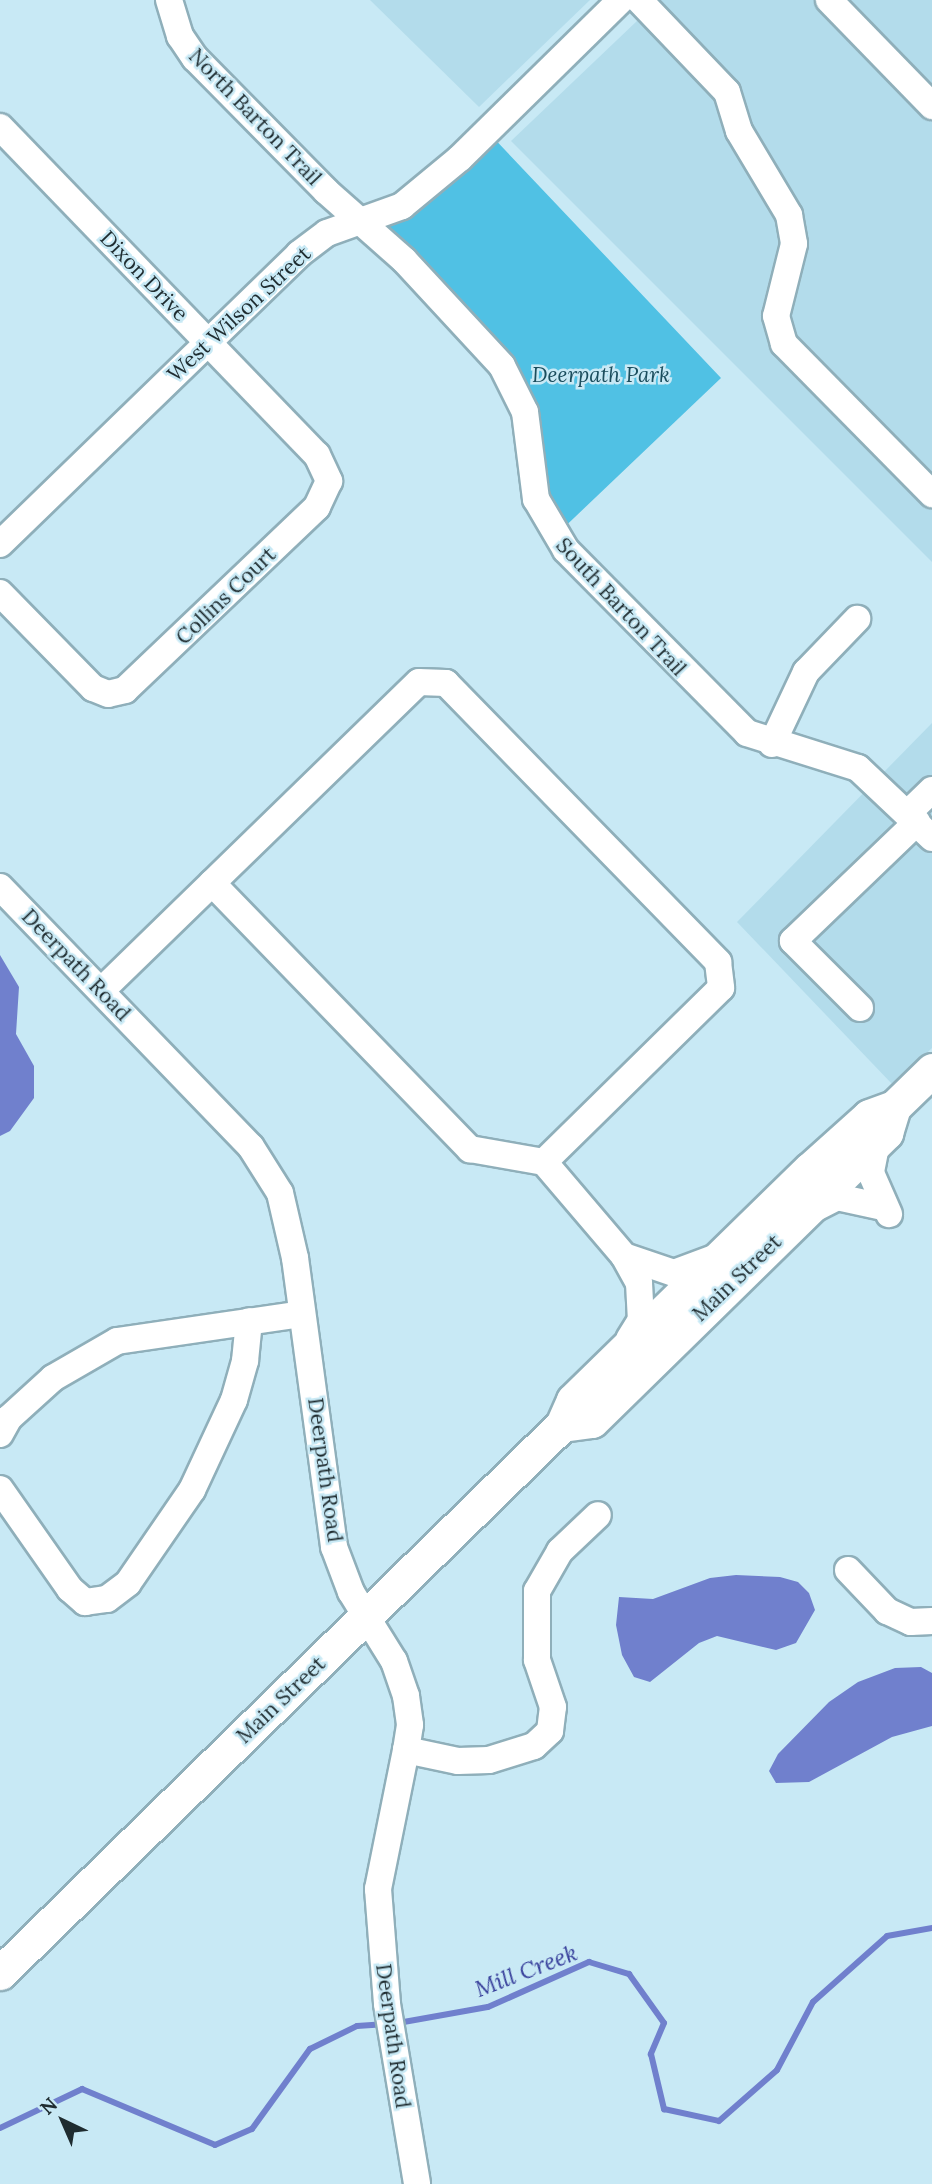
<!DOCTYPE html>
<style>
body{margin:0}
#map{position:relative;width:932px;height:2184px;overflow:hidden;background:#c8e9f5;font-family:Lora,serif}
div>[style]{position:absolute}
.built>*{inset:0;background:#b3dceb}
.green>*{inset:0;background:#50c1e4}
.water>*{inset:0;background:#7080cd}
.stream>*{height:6px;margin:-3px;padding:0 3px;transform-origin:3px;border-radius:3px;background:#7080cd}
.roads{filter:drop-shadow(2px 0 #8fafba) drop-shadow(-2px 0 #8fafba) drop-shadow(0 2px #8fafba) drop-shadow(0 -2px #8fafba)}
.minor>*{height:26px;margin:-13px;padding:0 13px;transform-origin:13px;border-radius:13px;background:#fff}
.major>*{height:33px;margin:-16.5px;padding:0 16.5px;transform-origin:16.5px;border-radius:16.5px;background:#fff}
span{translate:-50% -50%;white-space:nowrap;text-align:center;line-height:1.15;-webkit-text-stroke:5px #c8e9f5;paint-order:stroke}
.street-label{font-size:21px;color:#1f2c30}
.park-label{font-size:21px;color:#1a4d5d;font-style:italic}
.water-label{font-size:23px;color:#373f9b;font-style:italic}
.north{position:absolute;left:28px;top:2086px;width:70px;height:70px;-webkit-text-stroke:5px #c8e9f5;paint-order:stroke;rotate:316deg;font-size:19px;font-weight:700;line-height:28px;text-align:center;color:#1f2c30}
.north::after{content:'';display:block;margin:auto;width:24px;height:32px;background:#1f2c30;clip-path:polygon(50% 0,100% 100%,50% 72%,0 100%)}
</style>
<div id="map">
<div class="built">
<div style="clip-path:polygon(370px 0,590px 0,479px 107px)"></div>
<div style="clip-path:polygon(659px 0,932px 0,932px 562px,511px 141px)"></div>
<div style="clip-path:polygon(932px 723px,932px 1048px,893px 1085px,737px 922px)"></div>
</div>
<div class="green">
<div style="clip-path:polygon(487px 131px,721px 378px,554px 537px,525px 412px,360px 221px)"></div>
</div>
<div class="water">
<div style="clip-path:polygon(0 955px,19px 987px,16px 1034px,34px 1066px,34px 1098px,10px 1131px,0 1136px)"></div>
<div style="clip-path:polygon(736px 1575px,780px 1577px,798px 1582px,809px 1593px,815px 1610px,796px 1643px,776px 1650px,717px 1636px,699px 1643px,650px 1682px,634px 1677px,622px 1655px,616px 1625px,619px 1597px,653px 1599px,710px 1578px)"></div>
<div style="clip-path:polygon(921px 1667px,932px 1673px,932px 1726px,892px 1737px,809px 1782px,776px 1783px,769px 1771px,778px 1754px,829px 1702px,858px 1682px,895px 1668px)"></div>
</div>
<div class="stream">
<div style="left:398px;top:2023px;width:91px;rotate:-10.1deg"></div>
<div style="left:488px;top:2007px;width:111px;rotate:-24deg"></div>
<div style="left:589px;top:1962px;width:42px;rotate:16.7deg"></div>
<div style="left:629px;top:1974px;width:60px;rotate:54.5deg"></div>
<div style="left:664px;top:2023px;width:34px;rotate:113deg"></div>
<div style="left:651px;top:2054px;width:57px;rotate:76.7deg"></div>
<div style="left:664px;top:2109px;width:56px;rotate:12.3deg"></div>
<div style="left:719px;top:2121px;width:77px;rotate:-41.3deg"></div>
<div style="left:777px;top:2070px;width:77px;rotate:-62.1deg"></div>
<div style="left:813px;top:2002px;width:99px;rotate:-41.7deg"></div>
<div style="left:887px;top:1936px;width:46px;rotate:-10.1deg"></div>
<div style="left:0;top:2128px;width:91px;rotate:-25.4deg"></div>
<div style="left:82px;top:2089px;width:144px;rotate:22.8deg"></div>
<div style="left:215px;top:2145px;width:40px;rotate:-23.4deg"></div>
<div style="left:252px;top:2129px;width:99px;rotate:-54.1deg"></div>
<div style="left:310px;top:2049px;width:52px;rotate:-26.1deg"></div>
<div style="left:357px;top:2026px;width:26px;rotate:-4deg"></div>
</div>
<div class="roads">
<div class="minor">
<div style="left:169px;top:0;width:38px;rotate:73deg"></div>
<div style="left:180px;top:36px;width:27px;rotate:56deg"></div>
<div style="left:195px;top:58px;width:187px;rotate:45.4deg"></div>
<div style="left:326px;top:191px;width:104px;rotate:41.5deg"></div>
<div style="left:404px;top:260px;width:144px;rotate:47.2deg"></div>
<div style="left:502px;top:366px;width:51px;rotate:63.4deg"></div>
<div style="left:525px;top:412px;width:88px;rotate:82.8deg"></div>
<div style="left:536px;top:499px;width:59px;rotate:59.5deg"></div>
<div style="left:566px;top:550px;width:257px;rotate:45.3deg"></div>
<div style="left:747px;top:733px;width:116px;rotate:17.5deg"></div>
<div style="left:858px;top:768px;width:102px;rotate:43.4deg"></div>
<div style="left:639px;top:0;width:127px;rotate:46.3deg"></div>
<div style="left:727px;top:92px;width:41px;rotate:72.9deg"></div>
<div style="left:739px;top:131px;width:98px;rotate:59.2deg"></div>
<div style="left:789px;top:215px;width:29px;rotate:80deg"></div>
<div style="left:794px;top:244px;width:74px;rotate:104deg"></div>
<div style="left:776px;top:316px;width:29px;rotate:74deg"></div>
<div style="left:784px;top:344px;width:211px;rotate:45.4deg"></div>
<div style="left:829px;top:0;width:148px;rotate:45.8deg"></div>
<div style="left:0;top:127px;width:456px;rotate:46deg"></div>
<div style="left:317px;top:455px;width:29px;rotate:65deg"></div>
<div style="left:329px;top:481px;width:29px;rotate:115deg"></div>
<div style="left:317px;top:507px;width:265px;rotate:136.4deg"></div>
<div style="left:125px;top:690px;width:17px;rotate:167deg"></div>
<div style="left:108px;top:694px;width:16px;rotate:-158deg"></div>
<div style="left:93px;top:688px;width:133px;rotate:-134.4deg"></div>
<div style="left:0;top:544px;width:417px;rotate:-44.1deg"></div>
<div style="left:299px;top:254px;width:35px;rotate:-37deg"></div>
<div style="left:327px;top:233px;width:80px;rotate:-19.8deg"></div>
<div style="left:402px;top:206px;width:75px;rotate:-39.6deg"></div>
<div style="left:460px;top:158px;width:226px;rotate:-44.5deg"></div>
<div style="left:772px;top:744px;width:80px;rotate:-64.7deg"></div>
<div style="left:806px;top:672px;width:74px;rotate:-46.1deg"></div>
<div style="left:908px;top:813px;width:33px;rotate:-44deg"></div>
<div style="left:212px;top:883px;width:371px;rotate:45.9deg"></div>
<div style="left:470px;top:1149px;width:75px;rotate:10deg"></div>
<div style="left:0;top:887px;width:361px;rotate:46deg"></div>
<div style="left:251px;top:1147px;width:54px;rotate:57.8deg"></div>
<div style="left:280px;top:1193px;width:67px;rotate:77deg"></div>
<div style="left:295px;top:1258px;width:292px;rotate:82.3deg"></div>
<div style="left:334px;top:1547px;width:48px;rotate:69.3deg"></div>
<div style="left:351px;top:1592px;width:81px;rotate:58.1deg"></div>
<div style="left:394px;top:1661px;width:37px;rotate:71deg"></div>
<div style="left:406px;top:1696px;width:29px;rotate:82deg"></div>
<div style="left:410px;top:1725px;width:25px;rotate:99deg"></div>
<div style="left:406px;top:1750px;width:142px;rotate:101.4deg"></div>
<div style="left:378px;top:1889px;width:115px;rotate:85.5deg"></div>
<div style="left:387px;top:2004px;width:182px;rotate:80.5deg"></div>
<div style="left:101px;top:991px;width:443px;rotate:-44.2deg"></div>
<div style="left:419px;top:682px;width:27px;rotate:2deg"></div>
<div style="left:446px;top:683px;width:390px;rotate:45.7deg"></div>
<div style="left:718px;top:962px;width:26px;rotate:83deg"></div>
<div style="left:721px;top:988px;width:248px;rotate:135.5deg"></div>
<div style="left:544px;top:1162px;width:123px;rotate:49.6deg"></div>
<div style="left:624px;top:1256px;width:31px;rotate:61deg"></div>
<div style="left:639px;top:1283px;width:37px;rotate:87deg"></div>
<div style="left:641px;top:1320px;width:22px;rotate:122deg"></div>
<div style="left:860px;top:1008px;width:95px;rotate:-135deg"></div>
<div style="left:793px;top:941px;width:172px;rotate:-43.8deg"></div>
<div style="left:877px;top:1141px;width:33px;rotate:101deg"></div>
<div style="left:871px;top:1173px;width:45px;rotate:66.3deg"></div>
<div style="left:812px;top:1210px;width:28px;rotate:-27deg"></div>
<div style="left:837px;top:1197px;width:47px;rotate:12.3deg"></div>
<div style="left:624px;top:1256px;width:53px;rotate:18.8deg"></div>
<div style="left:674px;top:1273px;width:43px;rotate:-20.6deg"></div>
<div style="left:0;top:1434px;width:18px;rotate:-61deg"></div>
<div style="left:9px;top:1418px;width:59px;rotate:-42.3deg"></div>
<div style="left:53px;top:1378px;width:74px;rotate:-30deg"></div>
<div style="left:117px;top:1341px;width:187px;rotate:-8.3deg"></div>
<div style="left:0;top:1489px;width:122px;rotate:55deg"></div>
<div style="left:70px;top:1589px;width:20px;rotate:41deg"></div>
<div style="left:85px;top:1602px;width:22px;rotate:-8deg"></div>
<div style="left:107px;top:1599px;width:26px;rotate:-37deg"></div>
<div style="left:128px;top:1583px;width:113px;rotate:-55.5deg"></div>
<div style="left:192px;top:1490px;width:99px;rotate:-65deg"></div>
<div style="left:234px;top:1400px;width:41px;rotate:-74.2deg"></div>
<div style="left:245px;top:1361px;width:40px;rotate:-84.3deg"></div>
<div style="left:848px;top:1570px;width:57px;rotate:46.4deg"></div>
<div style="left:887px;top:1611px;width:26px;rotate:25deg"></div>
<div style="left:911px;top:1622px;width:21px;rotate:-3deg"></div>
<div style="left:406px;top:1750px;width:53px;rotate:11.9deg"></div>
<div style="left:458px;top:1761px;width:31px;rotate:-2deg"></div>
<div style="left:489px;top:1760px;width:47px;rotate:-17.3deg"></div>
<div style="left:534px;top:1746px;width:22px;rotate:-43deg"></div>
<div style="left:550px;top:1731px;width:24px;rotate:-83deg"></div>
<div style="left:553px;top:1707px;width:50px;rotate:-108.8deg"></div>
<div style="left:537px;top:1660px;width:69px;rotate:-90deg"></div>
<div style="left:537px;top:1591px;width:46px;rotate:-60.1deg"></div>
<div style="left:560px;top:1551px;width:52px;rotate:-43.5deg"></div>
</div>
<div class="major">
<div style="left:562px;top:1425px;width:30px;rotate:-8deg"></div>
<div style="left:592px;top:1421px;width:412px;rotate:-44.4deg"></div>
<div style="left:886px;top:1133px;width:27px;rotate:-73deg"></div>
<div style="left:0;top:1973px;width:785px;rotate:-44.28deg"></div>
<div style="left:562px;top:1425px;width:27px;rotate:-66deg"></div>
<div style="left:573px;top:1400px;width:331px;rotate:-44.3deg"></div>
<div style="left:810px;top:1169px;width:79px;rotate:-41.9deg"></div>
<div style="left:869px;top:1116px;width:27px;rotate:-20deg"></div>
<div style="left:894px;top:1107px;width:53px;rotate:-44.2deg"></div>
</div>
</div>
<div class="street-label">
<span style="left:255px;top:117px;rotate:46deg">North Barton Trail</span>
<span style="left:144px;top:276px;rotate:46deg">Dixon Drive</span>
<span style="left:239px;top:314px;rotate:-43deg">West Wilson Street</span>
<span style="left:226px;top:596px;rotate:-44deg">Collins Court</span>
<span style="left:621px;top:607px;rotate:47deg">South Barton Trail</span>
<span style="left:76px;top:965px;rotate:46deg">Deerpath Road</span>
<span style="left:737px;top:1278px;rotate:-44deg">Main Street</span>
<span style="left:325px;top:1470px;rotate:82deg">Deerpath Road</span>
<span style="left:281px;top:1700px;rotate:-44deg">Main Street</span>
<span style="left:393px;top:2036px;rotate:82deg">Deerpath Road</span>
</div>
<div class="park-label">
<span style="left:601px;top:375px">Deerpath Park</span>
</div>
<div class="water-label">
<span style="left:526px;top:1971px;rotate:-21deg">Mill Creek</span>
</div>
<div class="north">N</div>
</div>
